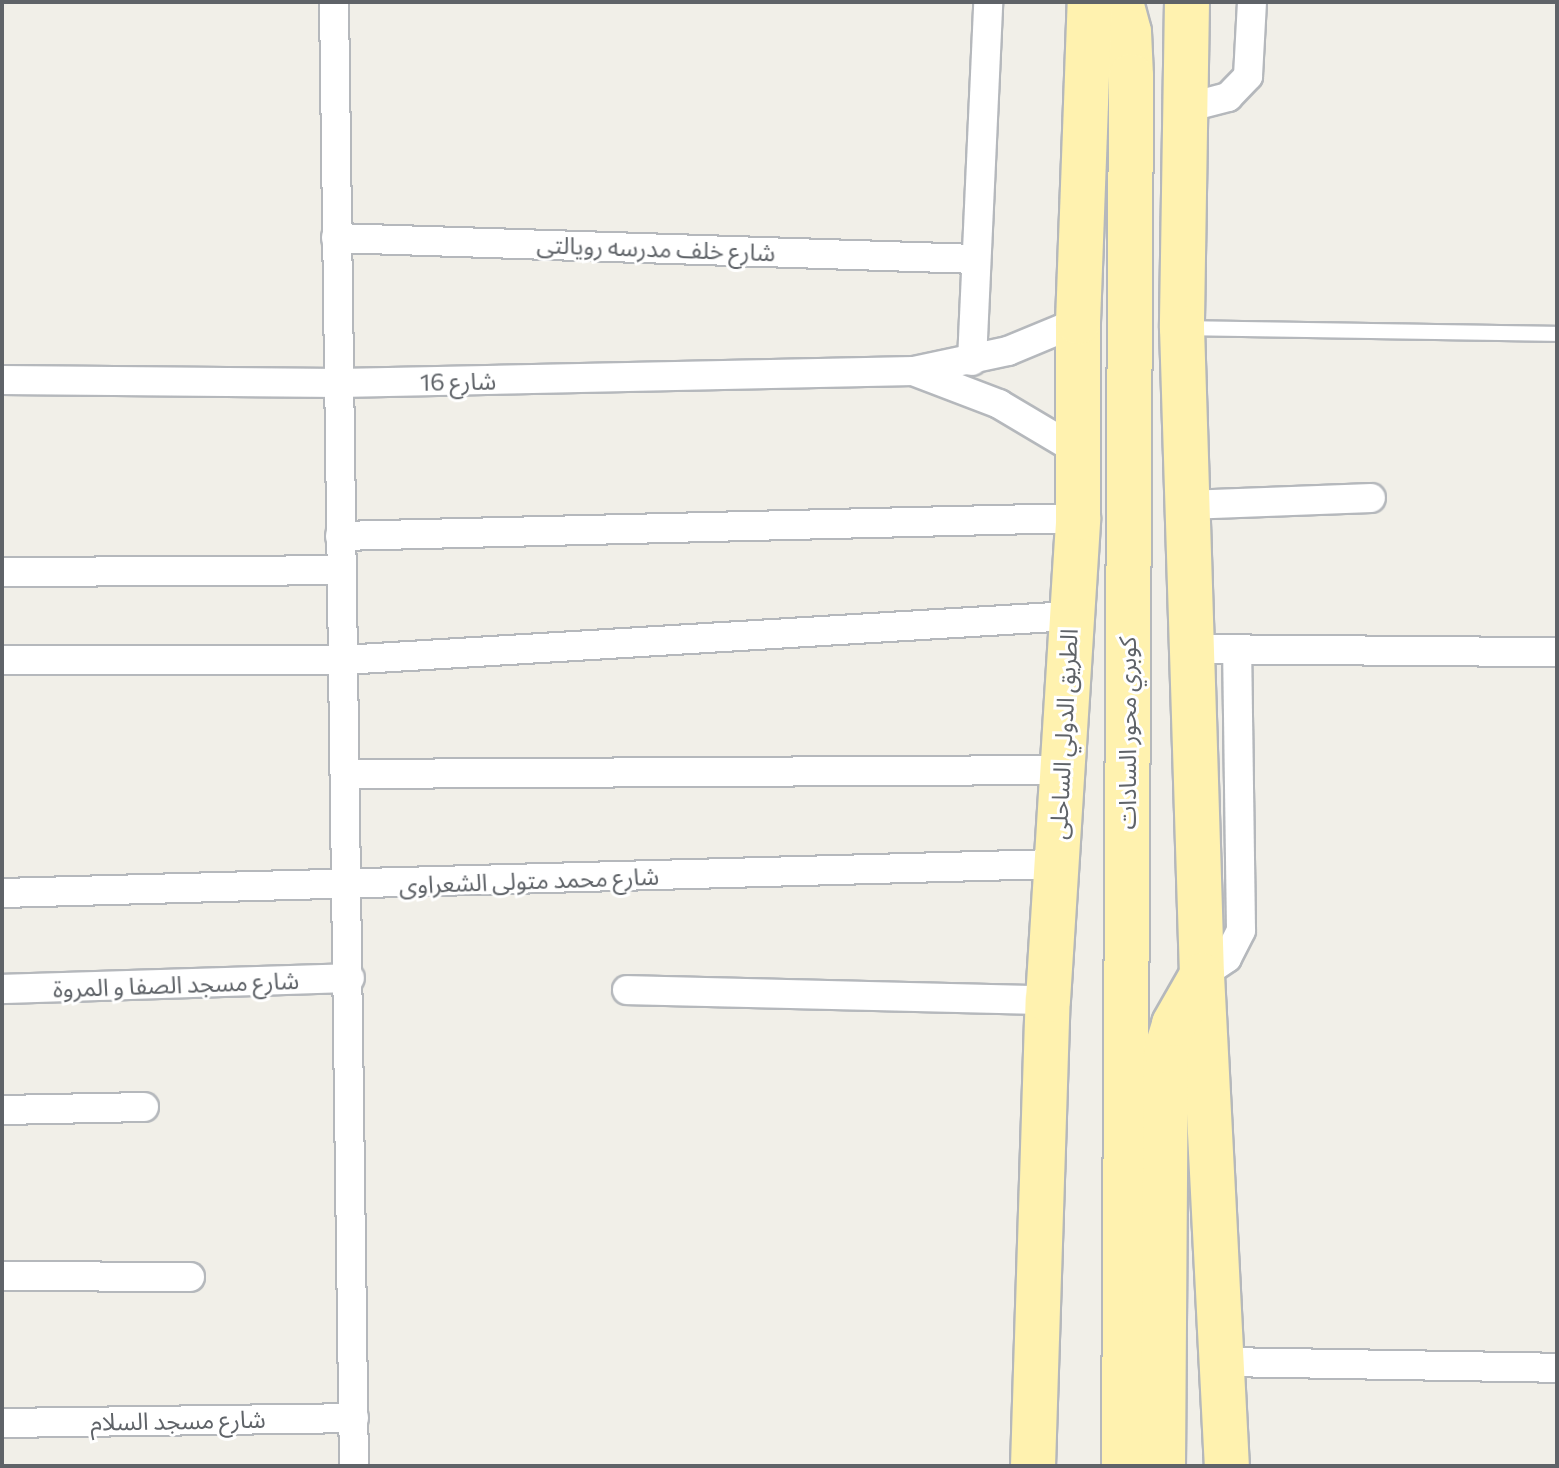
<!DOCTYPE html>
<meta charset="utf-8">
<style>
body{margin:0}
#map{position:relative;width:1559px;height:1468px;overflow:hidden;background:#f1efe8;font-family:Commissioner,"Noto Sans Arabic",sans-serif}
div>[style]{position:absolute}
.roads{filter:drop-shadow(2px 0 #b5b8bc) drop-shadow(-2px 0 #b5b8bc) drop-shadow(0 2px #b5b8bc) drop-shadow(0 -2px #b5b8bc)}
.service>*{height:14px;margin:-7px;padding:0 7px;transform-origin:7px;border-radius:7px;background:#fff}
.minor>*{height:28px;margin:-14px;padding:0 14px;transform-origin:14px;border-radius:14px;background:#fff}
.primary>*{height:44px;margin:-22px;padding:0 22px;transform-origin:22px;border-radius:22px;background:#fff2af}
span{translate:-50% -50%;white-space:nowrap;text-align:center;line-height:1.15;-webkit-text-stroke:6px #fff;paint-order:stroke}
.street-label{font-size:24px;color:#5f6368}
.frame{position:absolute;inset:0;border:4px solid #5f6368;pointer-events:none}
</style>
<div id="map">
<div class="roads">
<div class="service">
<div style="left:1185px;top:328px;width:372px;rotate:0.9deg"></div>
</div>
<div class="minor">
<div style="left:334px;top:2px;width:1464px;rotate:89.22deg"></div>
<div style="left:1182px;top:109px;width:48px;rotate:-14.6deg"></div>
<div style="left:1228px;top:97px;width:29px;rotate:-46deg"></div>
<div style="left:1248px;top:76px;width:74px;rotate:-86.9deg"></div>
<div style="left:336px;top:238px;width:639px;rotate:1.88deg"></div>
<div style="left:972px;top:361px;width:359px;rotate:-87.4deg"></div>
<div style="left:918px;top:373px;width:87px;rotate:20.9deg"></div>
<div style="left:999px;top:404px;width:92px;rotate:30.7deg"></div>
<div style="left:2px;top:380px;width:337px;rotate:0.5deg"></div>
<div style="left:339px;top:383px;width:575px;rotate:-1.2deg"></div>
<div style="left:914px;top:371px;width:96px;rotate:-12deg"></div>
<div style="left:1008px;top:351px;width:76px;rotate:-22.5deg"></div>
<div style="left:1187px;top:505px;width:184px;rotate:-2.2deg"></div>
<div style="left:340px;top:536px;width:738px;rotate:-1.4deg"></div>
<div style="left:2px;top:572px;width:339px;rotate:-0.3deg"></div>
<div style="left:1192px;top:649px;width:365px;rotate:0.5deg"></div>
<div style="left:2px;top:660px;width:341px"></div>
<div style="left:343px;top:660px;width:728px;rotate:-3.46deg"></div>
<div style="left:346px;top:774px;width:715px;rotate:-0.32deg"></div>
<div style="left:2px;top:893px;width:1054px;rotate:-1.58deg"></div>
<div style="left:1202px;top:975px;width:30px;rotate:-34deg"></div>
<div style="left:1227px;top:958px;width:31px;rotate:-63deg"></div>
<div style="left:1241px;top:930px;width:280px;rotate:-90.8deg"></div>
<div style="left:2px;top:989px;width:348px;rotate:-1.8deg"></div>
<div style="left:627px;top:990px;width:421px;rotate:1.4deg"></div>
<div style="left:2px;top:1110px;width:142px;rotate:-1.2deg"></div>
<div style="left:2px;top:1276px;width:188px;rotate:0.3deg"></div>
<div style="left:1224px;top:1362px;width:333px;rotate:1deg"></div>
<div style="left:2px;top:1423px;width:352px;rotate:-0.8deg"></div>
</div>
<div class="primary">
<div style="left:1121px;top:2px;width:31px;rotate:75deg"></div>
<div style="left:1129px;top:32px;width:44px;rotate:87.4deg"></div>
<div style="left:1131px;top:76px;width:1390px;rotate:90.29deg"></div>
<div style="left:1187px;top:2px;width:326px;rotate:90.9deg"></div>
<div style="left:1182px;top:328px;width:647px;rotate:88.23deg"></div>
<div style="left:1202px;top:975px;width:492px;rotate:87.1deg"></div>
<div style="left:1033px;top:1466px;width:466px;rotate:-88.2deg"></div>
<div style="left:1048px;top:1000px;width:483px;rotate:-86.4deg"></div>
<div style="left:1078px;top:518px;width:196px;rotate:-90deg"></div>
<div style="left:1078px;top:322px;width:320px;rotate:-87.9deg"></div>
<div style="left:1163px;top:1466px;width:415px;rotate:-89.6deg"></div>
<div style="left:1166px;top:1051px;width:28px;rotate:-73deg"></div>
<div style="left:1174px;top:1024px;width:56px;rotate:-60.3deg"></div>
</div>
</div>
<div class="street-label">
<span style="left:656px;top:248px;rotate:2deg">شارع خلف مدرسه رويالتى</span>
<span style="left:458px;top:381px;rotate:-1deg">شارع 16</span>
<span style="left:1127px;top:733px;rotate:-90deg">كوبري محور السادات</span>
<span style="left:1063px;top:734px;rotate:-87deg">الطريق الدولي الساحلى</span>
<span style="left:529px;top:880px;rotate:-2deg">شارع محمد متولى الشعراوى</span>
<span style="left:176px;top:984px;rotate:-2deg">شارع مسجد الصفا و المروة</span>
<span style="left:178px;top:1420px;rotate:-1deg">شارع مسجد السلام</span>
</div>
<div class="frame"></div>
</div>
